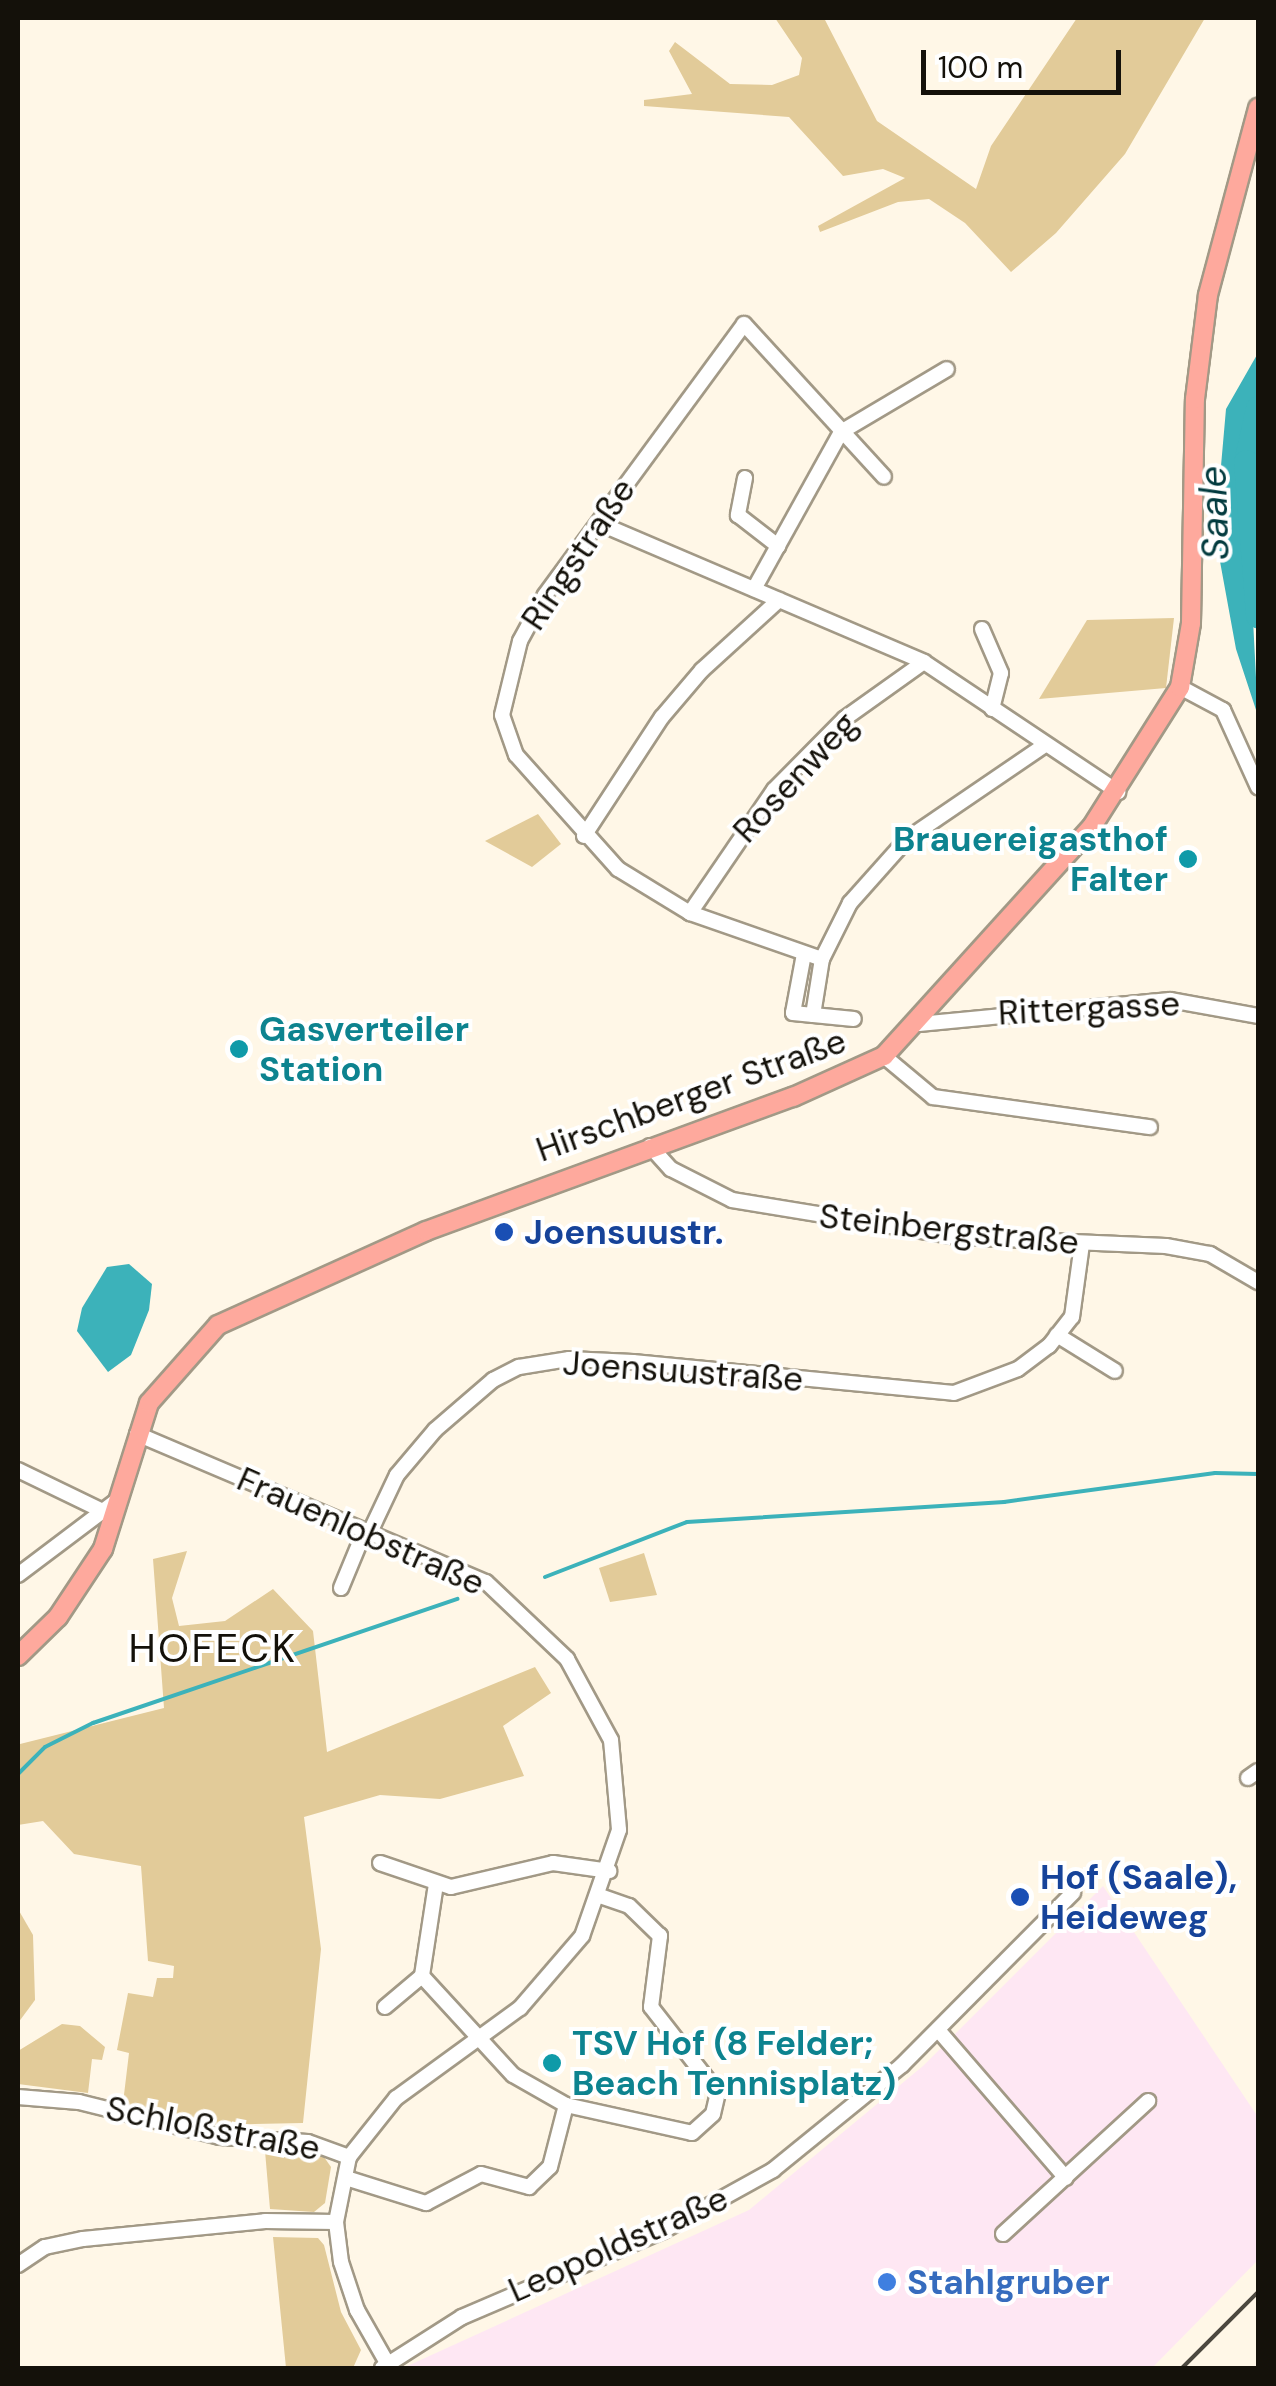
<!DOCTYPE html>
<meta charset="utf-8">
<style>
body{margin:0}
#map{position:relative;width:1276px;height:2386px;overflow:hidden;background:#fff7e7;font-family:"DM Sans",sans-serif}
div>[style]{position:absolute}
.industrial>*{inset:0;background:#fee7f3}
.green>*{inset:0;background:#e2cb99}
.water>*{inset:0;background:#3cb2ba}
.stream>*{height:4px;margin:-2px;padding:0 2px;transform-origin:2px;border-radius:2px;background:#3cb2ba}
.river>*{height:25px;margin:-12.5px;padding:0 12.5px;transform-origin:12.5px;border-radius:12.5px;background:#3cb2ba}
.roads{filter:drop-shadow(2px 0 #a29986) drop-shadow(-2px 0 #a29986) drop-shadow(0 2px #a29986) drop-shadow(0 -2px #a29986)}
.minor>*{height:14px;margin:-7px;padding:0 7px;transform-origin:7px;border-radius:7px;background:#fff}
.major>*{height:18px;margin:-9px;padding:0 9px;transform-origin:9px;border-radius:9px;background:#fea99d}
.rail>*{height:4px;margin:-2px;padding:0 2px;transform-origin:2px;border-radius:2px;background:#4c483f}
.dots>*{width:28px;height:28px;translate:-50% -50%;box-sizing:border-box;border:5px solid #fff;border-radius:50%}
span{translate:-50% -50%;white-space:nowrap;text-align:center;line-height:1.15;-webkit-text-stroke:8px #fff;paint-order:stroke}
.street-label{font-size:35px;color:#14110a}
.culture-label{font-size:35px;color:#0d838f;font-weight:700}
.right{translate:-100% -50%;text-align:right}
.left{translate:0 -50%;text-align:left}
.transit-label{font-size:35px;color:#164399;font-weight:700}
.shop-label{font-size:35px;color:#366cbe;font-weight:700}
.water-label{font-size:38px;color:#023a3e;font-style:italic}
.quarter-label{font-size:40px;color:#14110a;letter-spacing:2.5px}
.frame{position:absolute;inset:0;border:20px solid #14110a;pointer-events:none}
.scale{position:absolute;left:921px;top:50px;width:200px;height:45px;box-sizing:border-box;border:5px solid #14110a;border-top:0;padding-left:12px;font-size:30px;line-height:35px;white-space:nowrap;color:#14110a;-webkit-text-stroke:8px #fff;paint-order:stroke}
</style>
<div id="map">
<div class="industrial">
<div style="clip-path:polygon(1103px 1886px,1258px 2117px,1258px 2260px,1152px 2368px,403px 2368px,749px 2210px,923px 2066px)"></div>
</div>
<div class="green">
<div style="clip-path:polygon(775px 18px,824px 18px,877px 121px,976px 189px,991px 146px,1077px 18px,1205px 18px,1125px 154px,1056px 233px,1011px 272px,965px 223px,929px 199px,898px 202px,820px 232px,818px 226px,905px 178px,883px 169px,843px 176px,789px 117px,644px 106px,644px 100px,692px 94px,669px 51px,675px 42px,730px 84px,772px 85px,799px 75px,802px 58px)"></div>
<div style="clip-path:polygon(1174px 618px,1166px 688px,1039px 699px,1087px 620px)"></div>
<div style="clip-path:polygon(538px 814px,561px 844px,532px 867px,485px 841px)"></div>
<div style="clip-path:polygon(187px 1551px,172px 1598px,179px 1626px,225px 1621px,273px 1589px,313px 1631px,327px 1752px,535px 1667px,551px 1693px,503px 1726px,524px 1776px,440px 1799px,380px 1795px,304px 1817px,321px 1949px,303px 2123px,206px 2125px,123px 2103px,129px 2053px,117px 2050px,128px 1993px,153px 1997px,157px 1978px,173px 1978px,174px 1966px,148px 1961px,141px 1866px,74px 1854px,43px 1821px,18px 1825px,20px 1744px,164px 1708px,153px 1559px)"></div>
<div style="clip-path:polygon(644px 1553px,657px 1595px,610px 1602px,599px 1568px)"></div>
<div style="clip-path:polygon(18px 1909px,33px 1935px,35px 2000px,18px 2023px)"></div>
<div style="clip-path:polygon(62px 2024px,80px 2026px,105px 2047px,102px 2060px,92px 2059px,88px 2093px,18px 2084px,18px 2051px)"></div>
<div style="clip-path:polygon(295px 2150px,324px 2157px,331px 2167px,325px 2203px,314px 2212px,270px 2209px,265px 2151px)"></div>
<div style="clip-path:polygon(273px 2237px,318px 2238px,324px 2245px,341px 2312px,361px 2350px,353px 2368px,286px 2368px)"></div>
</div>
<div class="water">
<div style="clip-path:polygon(1258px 353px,1258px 406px,1245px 465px,1258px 716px,1236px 649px,1215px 534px,1226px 409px)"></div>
<div style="clip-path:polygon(129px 1264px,152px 1284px,149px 1310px,131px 1355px,108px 1372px,77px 1331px,82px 1308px,107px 1267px)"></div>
</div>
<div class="stream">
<div style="left:545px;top:1577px;width:152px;rotate:-21.2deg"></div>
<div style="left:687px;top:1522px;width:318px;rotate:-3.6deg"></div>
<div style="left:1004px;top:1502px;width:213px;rotate:-7.8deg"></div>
<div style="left:1215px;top:1473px;width:43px;rotate:1.3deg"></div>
<div style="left:18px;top:1774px;width:38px;rotate:-45deg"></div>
<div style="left:45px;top:1747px;width:54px;rotate:-26.6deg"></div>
<div style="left:93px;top:1723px;width:385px;rotate:-18.8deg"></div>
</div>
<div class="river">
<div style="left:1258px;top:408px;width:55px;rotate:102.5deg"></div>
<div style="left:1246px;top:462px;width:154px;rotate:85.5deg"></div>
</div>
<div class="roads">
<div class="minor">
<div style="left:745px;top:478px;width:38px;rotate:101deg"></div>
<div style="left:738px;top:515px;width:51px;rotate:37.8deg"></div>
<div style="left:601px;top:524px;width:351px;rotate:23.1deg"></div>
<div style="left:924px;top:662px;width:234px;rotate:33.8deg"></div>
<div style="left:754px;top:589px;width:179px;rotate:-61deg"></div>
<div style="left:841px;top:432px;width:123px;rotate:-30.7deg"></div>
<div style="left:982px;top:629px;width:48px;rotate:66.6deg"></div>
<div style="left:1001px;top:673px;width:37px;rotate:104deg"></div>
<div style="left:1180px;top:687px;width:49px;rotate:28.1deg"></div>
<div style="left:1223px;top:710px;width:85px;rotate:65.6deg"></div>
<div style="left:584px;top:836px;width:142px;rotate:-56.8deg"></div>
<div style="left:662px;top:717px;width:62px;rotate:-49.6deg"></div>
<div style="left:702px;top:670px;width:104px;rotate:-42.3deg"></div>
<div style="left:690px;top:913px;width:149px;rotate:-55.7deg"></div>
<div style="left:774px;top:790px;width:100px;rotate:-45.4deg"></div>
<div style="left:844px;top:719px;width:98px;rotate:-35.5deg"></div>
<div style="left:804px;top:954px;width:60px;rotate:100.6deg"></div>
<div style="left:793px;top:1013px;width:61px;rotate:5.6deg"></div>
<div style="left:822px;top:959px;width:140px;rotate:-160.8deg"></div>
<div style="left:690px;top:913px;width:84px;rotate:-148.6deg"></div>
<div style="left:618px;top:869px;width:153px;rotate:-131.8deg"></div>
<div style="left:516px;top:755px;width:42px;rotate:-109.3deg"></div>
<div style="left:502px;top:715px;width:76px;rotate:-76.3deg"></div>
<div style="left:520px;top:641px;width:52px;rotate:-61.5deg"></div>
<div style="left:545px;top:595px;width:336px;rotate:-53.7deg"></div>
<div style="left:744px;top:324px;width:207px;rotate:47.5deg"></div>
<div style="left:813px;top:1015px;width:57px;rotate:-80.9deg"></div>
<div style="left:822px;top:959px;width:63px;rotate:-63.4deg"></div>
<div style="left:850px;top:903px;width:86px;rotate:-48.3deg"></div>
<div style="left:907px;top:839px;width:167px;rotate:-34.3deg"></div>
<div style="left:919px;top:1024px;width:252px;rotate:-5.5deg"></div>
<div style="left:1170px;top:1000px;width:89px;rotate:10.3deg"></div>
<div style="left:884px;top:1056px;width:64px;rotate:39.9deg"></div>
<div style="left:933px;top:1097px;width:219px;rotate:7.9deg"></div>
<div style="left:650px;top:1146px;width:31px;rotate:48deg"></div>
<div style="left:671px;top:1169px;width:68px;rotate:26.9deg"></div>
<div style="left:732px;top:1200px;width:229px;rotate:9.3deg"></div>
<div style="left:958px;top:1237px;width:208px;rotate:2.5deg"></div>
<div style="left:1166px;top:1246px;width:45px;rotate:10.3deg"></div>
<div style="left:1210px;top:1254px;width:56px;rotate:30.3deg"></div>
<div style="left:1057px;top:1335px;width:68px;rotate:31.8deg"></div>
<div style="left:137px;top:1434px;width:379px;rotate:23deg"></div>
<div style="left:486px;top:1582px;width:112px;rotate:43.5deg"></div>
<div style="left:567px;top:1659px;width:92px;rotate:61.5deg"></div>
<div style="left:611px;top:1740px;width:90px;rotate:84.9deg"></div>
<div style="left:619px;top:1830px;width:112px;rotate:109.2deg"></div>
<div style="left:582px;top:1936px;width:95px;rotate:130.7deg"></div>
<div style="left:520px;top:2008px;width:153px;rotate:144deg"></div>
<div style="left:396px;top:2098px;width:75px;rotate:128.5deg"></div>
<div style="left:349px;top:2157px;width:66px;rotate:101.3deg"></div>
<div style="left:336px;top:2222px;width:40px;rotate:82.9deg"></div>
<div style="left:341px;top:2262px;width:51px;rotate:71.6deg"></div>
<div style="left:357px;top:2310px;width:67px;rotate:60.4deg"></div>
<div style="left:18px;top:1470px;width:97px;rotate:25.8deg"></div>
<div style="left:370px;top:1532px;width:63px;rotate:-64.7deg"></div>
<div style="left:397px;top:1475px;width:59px;rotate:-49.8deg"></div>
<div style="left:435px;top:1430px;width:77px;rotate:-40.8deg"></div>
<div style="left:493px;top:1380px;width:29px;rotate:-27deg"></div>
<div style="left:519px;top:1367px;width:51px;rotate:-9.1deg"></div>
<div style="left:569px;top:1359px;width:64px;rotate:2.7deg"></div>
<div style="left:633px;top:1362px;width:322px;rotate:5.5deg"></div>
<div style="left:954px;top:1393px;width:68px;rotate:-20.6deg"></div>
<div style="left:1018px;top:1369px;width:39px;rotate:-37deg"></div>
<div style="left:1049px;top:1346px;width:37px;rotate:-52deg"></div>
<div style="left:1072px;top:1317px;width:74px;rotate:-82.2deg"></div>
<div style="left:18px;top:1575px;width:126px;rotate:-37deg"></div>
<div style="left:341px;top:1588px;width:63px;rotate:-67.5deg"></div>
<div style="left:1248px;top:1778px;width:12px;rotate:-35deg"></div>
<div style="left:380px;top:1863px;width:75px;rotate:18.7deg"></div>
<div style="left:451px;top:1887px;width:105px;rotate:-13.2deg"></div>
<div style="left:553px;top:1863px;width:57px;rotate:8.1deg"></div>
<div style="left:436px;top:1884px;width:93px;rotate:98.7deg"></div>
<div style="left:422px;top:1976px;width:134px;rotate:47.4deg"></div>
<div style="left:513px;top:2075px;width:61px;rotate:29.5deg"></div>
<div style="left:566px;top:2105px;width:129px;rotate:12.5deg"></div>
<div style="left:692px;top:2133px;width:28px;rotate:-42deg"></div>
<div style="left:713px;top:2114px;width:22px;rotate:-77deg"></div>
<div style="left:718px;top:2093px;width:109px;rotate:-127.9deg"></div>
<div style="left:651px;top:2007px;width:72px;rotate:-82.8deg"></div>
<div style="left:660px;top:1936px;width:43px;rotate:-135.9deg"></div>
<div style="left:629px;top:1906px;width:31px;rotate:-161deg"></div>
<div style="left:385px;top:2007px;width:48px;rotate:-40deg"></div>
<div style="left:939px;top:2031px;width:194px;rotate:49.2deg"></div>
<div style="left:18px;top:2097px;width:61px;rotate:4.7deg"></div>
<div style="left:79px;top:2102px;width:145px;rotate:13.9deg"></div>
<div style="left:220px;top:2137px;width:88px;rotate:3.3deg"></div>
<div style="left:308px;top:2142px;width:44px;rotate:20.1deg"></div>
<div style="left:346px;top:2178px;width:84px;rotate:17.4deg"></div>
<div style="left:426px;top:2203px;width:62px;rotate:-27.8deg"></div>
<div style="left:481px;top:2174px;width:50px;rotate:15.2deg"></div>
<div style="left:529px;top:2187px;width:29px;rotate:-44deg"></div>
<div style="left:550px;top:2167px;width:64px;rotate:-75.5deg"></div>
<div style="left:1003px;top:2234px;width:197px;rotate:-42.5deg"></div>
<div style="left:18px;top:2265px;width:32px;rotate:-34deg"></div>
<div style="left:45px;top:2247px;width:39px;rotate:-12deg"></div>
<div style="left:83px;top:2239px;width:183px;rotate:-5.6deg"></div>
<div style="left:265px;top:2221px;width:71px;rotate:0.8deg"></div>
<div style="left:382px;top:2368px;width:95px;rotate:-32.5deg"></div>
<div style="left:462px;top:2317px;width:219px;rotate:-23.2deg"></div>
<div style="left:663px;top:2231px;width:126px;rotate:-29deg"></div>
<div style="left:773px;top:2170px;width:166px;rotate:-39.1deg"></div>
<div style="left:902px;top:2065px;width:243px;rotate:-45.2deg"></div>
</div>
<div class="major">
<div style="left:18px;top:1656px;width:56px;rotate:-44.3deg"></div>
<div style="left:58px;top:1617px;width:82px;rotate:-56.5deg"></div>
<div style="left:103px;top:1549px;width:153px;rotate:-72.5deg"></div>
<div style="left:149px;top:1403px;width:104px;rotate:-48.5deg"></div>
<div style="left:218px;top:1325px;width:228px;rotate:-24.3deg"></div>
<div style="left:426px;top:1231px;width:391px;rotate:-20.1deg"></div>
<div style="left:793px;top:1097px;width:100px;rotate:-24.3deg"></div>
<div style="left:884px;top:1056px;width:308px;rotate:-47.8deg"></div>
<div style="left:1091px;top:828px;width:167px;rotate:-57.7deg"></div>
<div style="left:1180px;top:687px;width:65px;rotate:-80.2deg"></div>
<div style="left:1191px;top:623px;width:224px;rotate:-89deg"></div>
<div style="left:1195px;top:399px;width:105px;rotate:-82.9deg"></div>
<div style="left:1208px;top:295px;width:194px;rotate:-75deg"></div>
</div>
</div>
<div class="rail">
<div style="left:1182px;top:2368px;width:107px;rotate:-45deg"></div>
</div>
<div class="dots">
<div style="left:1188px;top:859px;background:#0f9aa8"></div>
<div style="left:239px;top:1049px;background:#0f9aa8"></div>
<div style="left:504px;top:1232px;background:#1a4fb4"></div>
<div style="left:1020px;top:1897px;background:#1a4fb4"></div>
<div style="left:552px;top:2063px;background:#0f9aa8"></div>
<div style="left:887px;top:2282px;background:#3f7fe0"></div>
</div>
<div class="street-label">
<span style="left:578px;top:554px;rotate:-56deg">Ringstraße</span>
<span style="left:795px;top:777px;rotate:-47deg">Rosenweg</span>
<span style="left:1089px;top:1008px;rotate:-3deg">Rittergasse</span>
<span style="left:691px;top:1095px;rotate:-20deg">Hirschberger Straße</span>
<span style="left:949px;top:1229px;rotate:6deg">Steinbergstraße</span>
<span style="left:683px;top:1371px;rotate:4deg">Joensuustraße</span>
<span style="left:361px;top:1531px;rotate:24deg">Frauenlobstraße</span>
<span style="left:213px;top:2128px;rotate:11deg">Schloßstraße</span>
<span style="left:618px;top:2244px;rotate:-24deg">Leopoldstraße</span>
</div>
<div class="culture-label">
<span class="right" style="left:1168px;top:859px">Brauereigasthof<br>Falter</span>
<span class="left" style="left:259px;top:1049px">Gasverteiler<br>Station</span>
<span class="left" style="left:572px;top:2063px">TSV Hof (8 Felder;<br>Beach Tennisplatz)</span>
</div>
<div class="transit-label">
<span class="left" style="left:524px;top:1232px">Joensuustr.</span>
<span class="left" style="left:1040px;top:1897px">Hof (Saale),<br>Heideweg</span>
</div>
<div class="shop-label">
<span class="left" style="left:907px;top:2282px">Stahlgruber</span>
</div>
<div class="water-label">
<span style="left:1215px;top:513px;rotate:-92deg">Saale</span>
</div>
<div class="quarter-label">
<span style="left:213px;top:1648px">HOFECK</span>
</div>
<div class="frame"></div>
<div class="scale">100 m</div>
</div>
